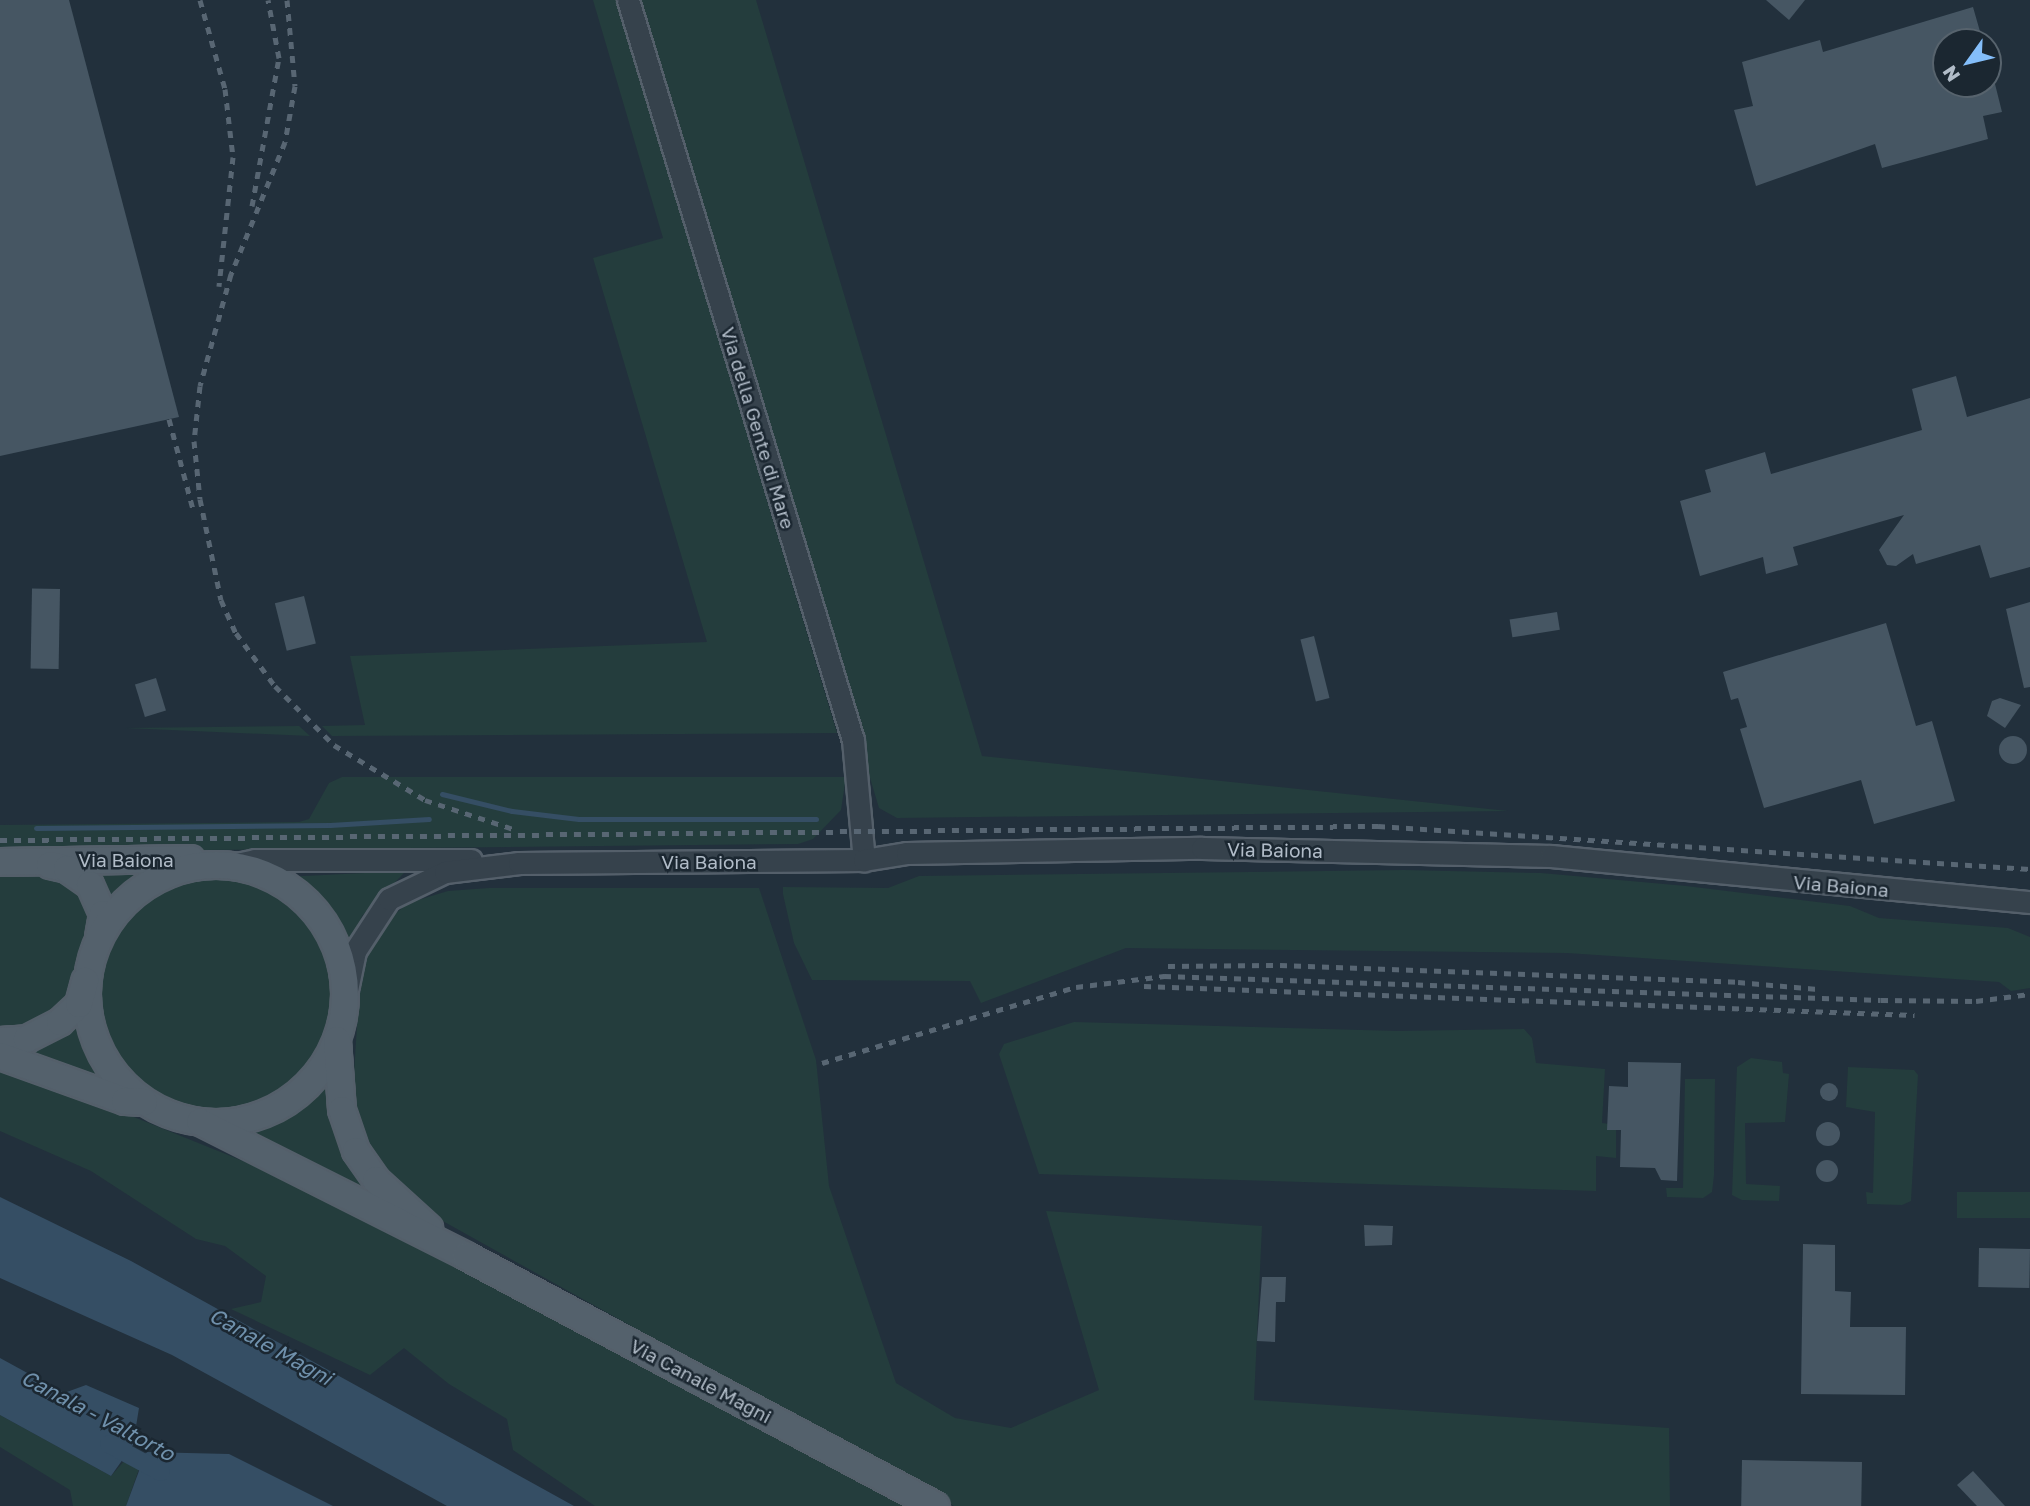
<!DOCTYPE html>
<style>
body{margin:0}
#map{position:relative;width:2030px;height:1506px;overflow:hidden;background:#22303c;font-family:"Golos Text",sans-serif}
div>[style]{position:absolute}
.green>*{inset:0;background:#243d3d;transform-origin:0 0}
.round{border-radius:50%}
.water>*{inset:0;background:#354e64}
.stream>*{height:5px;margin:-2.5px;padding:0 2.5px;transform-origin:2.5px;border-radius:2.5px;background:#354e64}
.canal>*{height:18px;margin:-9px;padding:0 9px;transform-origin:9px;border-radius:9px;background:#354e64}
.building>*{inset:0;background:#465663;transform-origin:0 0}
.roads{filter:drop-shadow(2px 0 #545f6a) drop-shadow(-2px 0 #545f6a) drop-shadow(0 2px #545f6a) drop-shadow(0 -2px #545f6a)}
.minor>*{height:21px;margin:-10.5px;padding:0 10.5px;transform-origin:10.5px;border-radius:10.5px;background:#36424c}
.major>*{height:26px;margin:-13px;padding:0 13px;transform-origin:13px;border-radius:13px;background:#54616c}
.major>.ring{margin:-13px;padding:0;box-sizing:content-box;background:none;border:26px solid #54616c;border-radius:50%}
.rail>*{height:5px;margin-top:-2.5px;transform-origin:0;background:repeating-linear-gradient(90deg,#586673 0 7px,transparent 0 14px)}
span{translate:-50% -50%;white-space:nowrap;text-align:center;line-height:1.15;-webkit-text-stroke:5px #1b2731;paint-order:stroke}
.street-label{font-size:19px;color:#b1bcc8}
.water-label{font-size:21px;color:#7091ac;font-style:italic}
.north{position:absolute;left:1932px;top:28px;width:70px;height:70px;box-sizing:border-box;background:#1b2731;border:2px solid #57636d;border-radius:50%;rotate:236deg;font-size:19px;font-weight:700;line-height:28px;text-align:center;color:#b1bcc8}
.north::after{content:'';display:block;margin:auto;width:24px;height:32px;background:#84befa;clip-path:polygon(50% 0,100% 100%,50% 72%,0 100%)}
</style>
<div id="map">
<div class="green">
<div style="clip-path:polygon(593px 0,616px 0,837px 733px,332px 736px,322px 726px,365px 725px,350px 656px,707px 642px,593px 258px,663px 238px)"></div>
<div style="clip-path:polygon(638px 0,756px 0,982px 756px,1508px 811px,897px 818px,879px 808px)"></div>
<div style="clip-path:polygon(299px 726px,310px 736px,125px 728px)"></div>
<div style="clip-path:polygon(342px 777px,846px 777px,841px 810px,813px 839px,798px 844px,0 852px,0 825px,299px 822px,309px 819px,329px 783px)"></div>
<div style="clip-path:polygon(159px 869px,115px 903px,91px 870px)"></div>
<div style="clip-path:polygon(1404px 870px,1541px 873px,1686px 886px,1850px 906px,1879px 918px,2008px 928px,2030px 937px,2030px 988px,2011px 991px,1999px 982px,1567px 953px,1126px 948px,981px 1003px,970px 981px,812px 980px,794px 943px,783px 894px,783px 887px,888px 888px,919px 876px)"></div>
<div style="clip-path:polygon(406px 871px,362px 916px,347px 951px,321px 908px,283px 877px)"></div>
<div style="clip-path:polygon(46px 874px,64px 879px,86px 897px,93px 923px,83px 964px,74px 990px,54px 1016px,0 1034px,0 875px)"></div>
<div class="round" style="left:98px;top:877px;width:234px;height:234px"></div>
<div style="clip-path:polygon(489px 888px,759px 888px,816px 1060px,829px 1186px,896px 1383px,955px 1418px,1011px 1428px,1099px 1390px,1046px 1211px,1262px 1226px,1254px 1400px,1669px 1428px,1670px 1506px,954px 1506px,414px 1205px,366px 1148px,352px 1106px,359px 993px,367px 949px,382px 925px,408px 903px,448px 891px)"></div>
<div style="clip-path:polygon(80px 1017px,85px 1047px,111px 1091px,21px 1050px)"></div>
<div style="clip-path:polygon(1074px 1022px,1398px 1031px,1524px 1029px,1532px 1038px,1536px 1063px,1605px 1069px,1602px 1123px,1616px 1125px,1616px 1158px,1596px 1156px,1596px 1191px,1039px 1174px,999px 1054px,1004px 1044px)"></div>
<div style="clip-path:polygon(1751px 1058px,1782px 1062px,1783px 1073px,1789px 1074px,1785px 1122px,1745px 1123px,1746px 1184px,1780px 1186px,1779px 1201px,1742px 1200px,1732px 1195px,1737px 1067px)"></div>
<div style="clip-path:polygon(0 1063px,268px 1171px,425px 1246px,905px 1506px,595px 1506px,513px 1450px,507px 1419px,449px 1384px,404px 1348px,370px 1375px,231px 1309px,261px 1302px,266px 1276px,225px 1246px,196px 1239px,91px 1171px,0 1131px)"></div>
<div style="clip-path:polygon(1848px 1067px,1914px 1070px,1918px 1075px,1911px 1201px,1902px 1205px,1867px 1204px,1866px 1192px,1873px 1193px,1875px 1112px,1846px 1107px)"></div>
<div style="clip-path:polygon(330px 1068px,378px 1200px,229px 1133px,259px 1127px,298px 1105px)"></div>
<div style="clip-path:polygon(1685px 1079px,1715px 1079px,1714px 1175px,1712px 1192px,1703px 1198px,1667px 1197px,1666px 1188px,1683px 1188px)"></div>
<div style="left:2030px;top:1192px;width:26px;height:73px;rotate:90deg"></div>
<div style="clip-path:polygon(0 1415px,111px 1476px,125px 1460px,140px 1466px,126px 1506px,73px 1506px,70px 1490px,0 1447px)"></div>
</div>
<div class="water">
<div style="clip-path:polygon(0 1197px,131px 1261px,574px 1506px,447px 1506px,172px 1355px,0 1278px)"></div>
<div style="clip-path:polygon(0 1358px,64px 1393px,86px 1385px,139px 1408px,133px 1445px,111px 1476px,0 1415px)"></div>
<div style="clip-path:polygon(146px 1452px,229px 1454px,333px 1506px,126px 1506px)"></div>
</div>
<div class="stream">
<div style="left:442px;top:794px;width:72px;rotate:13.7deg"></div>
<div style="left:512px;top:811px;width:67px;rotate:6.8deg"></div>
<div style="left:579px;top:819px;width:237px"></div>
<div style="left:36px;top:828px;width:294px;rotate:-0.6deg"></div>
<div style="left:330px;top:825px;width:99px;rotate:-3.5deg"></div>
</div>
<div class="canal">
<div style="left:109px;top:1444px;width:59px;rotate:28.3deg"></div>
</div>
<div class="building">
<div style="clip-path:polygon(0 0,69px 0,179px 417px,0 456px)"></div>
<div style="clip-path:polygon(1766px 0,1805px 0,1789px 20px)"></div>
<div style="clip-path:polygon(1973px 7px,1983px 42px,1946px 42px,1946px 84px,1995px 84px,2002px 112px,1983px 116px,1988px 139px,1882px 168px,1875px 144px,1756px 186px,1734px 110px,1753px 106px,1742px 62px,1820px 40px,1823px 52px)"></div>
<div style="clip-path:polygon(1956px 376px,1967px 417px,2030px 398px,2030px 567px,1990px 578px,1980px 545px,1916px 564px,1913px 554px,1896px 566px,1887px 565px,1879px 550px,1904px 515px,1793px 547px,1798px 565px,1766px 574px,1763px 557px,1700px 576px,1680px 501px,1711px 492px,1705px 470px,1765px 452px,1771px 474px,1922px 430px,1912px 389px)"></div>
<div style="left:60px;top:589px;width:80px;height:28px;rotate:91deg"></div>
<div style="left:304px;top:596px;width:49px;height:30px;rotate:76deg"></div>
<div style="clip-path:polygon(2030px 602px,2030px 687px,2024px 688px,2006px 609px)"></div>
<div style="left:1557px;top:612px;width:18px;height:48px;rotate:81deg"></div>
<div style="clip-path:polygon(1886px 623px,1916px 726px,1932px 721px,1955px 801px,1874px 824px,1861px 780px,1764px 808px,1740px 729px,1747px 727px,1738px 698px,1731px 700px,1723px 672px)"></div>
<div style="left:1314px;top:636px;width:64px;height:14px;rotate:76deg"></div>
<div style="left:156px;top:678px;width:34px;height:22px;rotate:73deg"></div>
<div style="clip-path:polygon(2000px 698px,2021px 705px,2005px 728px,1987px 716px,1992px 701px)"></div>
<div class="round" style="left:1999px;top:736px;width:28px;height:28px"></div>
<div style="clip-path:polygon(1628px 1062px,1681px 1063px,1677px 1181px,1661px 1180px,1655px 1168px,1620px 1167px,1621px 1130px,1607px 1130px,1609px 1086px,1628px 1087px)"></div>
<div class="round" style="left:1820px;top:1083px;width:18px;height:18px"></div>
<div class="round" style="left:1816px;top:1122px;width:24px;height:24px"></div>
<div class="round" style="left:1816px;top:1160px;width:22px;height:22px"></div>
<div style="clip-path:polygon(1364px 1225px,1393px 1226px,1392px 1245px,1365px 1246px)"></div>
<div style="clip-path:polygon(1803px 1244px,1835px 1245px,1835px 1291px,1851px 1292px,1850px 1327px,1906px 1327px,1905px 1395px,1801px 1394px)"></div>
<div style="left:1979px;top:1248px;width:51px;height:39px;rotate:1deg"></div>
<div style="clip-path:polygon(1262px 1277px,1286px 1277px,1285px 1302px,1276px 1302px,1275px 1342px,1257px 1341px)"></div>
<div style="left:1742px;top:1460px;width:120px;height:46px;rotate:1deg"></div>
<div style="clip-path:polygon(1973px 1471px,2005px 1506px,1977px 1506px,1957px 1485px)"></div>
</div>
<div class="roads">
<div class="minor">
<div style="left:628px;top:0;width:773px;rotate:73.09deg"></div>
<div style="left:853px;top:740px;width:121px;rotate:84.8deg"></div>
<div style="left:232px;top:865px;width:24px;rotate:-12deg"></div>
<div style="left:255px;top:860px;width:216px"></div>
<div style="left:346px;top:995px;width:45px;rotate:-78.4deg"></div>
<div style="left:355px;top:951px;width:62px;rotate:-56.8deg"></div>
<div style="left:389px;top:899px;width:62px;rotate:-25.7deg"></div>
<div style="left:445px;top:872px;width:75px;rotate:-6.9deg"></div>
<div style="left:519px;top:863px;width:345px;rotate:-0.5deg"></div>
<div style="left:864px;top:860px;width:44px;rotate:-9.2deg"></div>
<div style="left:907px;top:853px;width:295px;rotate:-1deg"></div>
<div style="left:1202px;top:848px;width:349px;rotate:1.3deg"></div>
<div style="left:1551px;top:856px;width:481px;rotate:5.5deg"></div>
</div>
<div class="major">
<div style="left:0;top:862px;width:191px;rotate:-0.9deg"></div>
<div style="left:50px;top:865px;width:17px;rotate:13deg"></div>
<div style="left:67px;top:869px;width:28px;rotate:35deg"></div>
<div style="left:90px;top:885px;width:32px;rotate:66deg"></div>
<div style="left:103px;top:914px;width:23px;rotate:100deg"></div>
<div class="ring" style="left:87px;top:865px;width:232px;height:232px"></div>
<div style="left:337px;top:1040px;width:70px;rotate:85.9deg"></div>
<div style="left:342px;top:1110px;width:43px;rotate:71.1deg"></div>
<div style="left:356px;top:1151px;width:35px;rotate:55deg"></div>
<div style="left:376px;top:1180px;width:72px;rotate:42.2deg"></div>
<div style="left:0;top:1041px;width:27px;rotate:-4deg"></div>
<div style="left:27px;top:1039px;width:37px;rotate:-27deg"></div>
<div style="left:60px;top:1022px;width:26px;rotate:-43deg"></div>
<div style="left:79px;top:1004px;width:24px;rotate:-75deg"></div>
<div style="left:0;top:1056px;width:133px;rotate:19.8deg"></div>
<div style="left:125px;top:1101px;width:19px;rotate:3deg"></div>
<div style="left:200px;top:1122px;width:298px;rotate:26.7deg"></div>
<div style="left:466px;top:1256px;width:532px;rotate:28.01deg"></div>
</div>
</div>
<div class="rail">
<div style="left:200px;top:0;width:92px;rotate:74.3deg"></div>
<div style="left:225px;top:89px;width:68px;rotate:83.3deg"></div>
<div style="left:233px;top:157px;width:130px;rotate:96.2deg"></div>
<div style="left:287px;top:0;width:86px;rotate:84.7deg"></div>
<div style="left:295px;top:86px;width:57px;rotate:100.1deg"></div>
<div style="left:285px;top:142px;width:143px;rotate:112.2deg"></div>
<div style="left:231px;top:274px;width:116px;rotate:105.5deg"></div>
<div style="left:200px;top:386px;width:55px;rotate:96.2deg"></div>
<div style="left:194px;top:441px;width:58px;rotate:84.1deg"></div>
<div style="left:200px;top:499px;width:103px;rotate:78.3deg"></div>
<div style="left:221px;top:600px;width:36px;rotate:66deg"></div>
<div style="left:236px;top:633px;width:66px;rotate:53.7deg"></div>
<div style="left:275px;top:686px;width:83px;rotate:45deg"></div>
<div style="left:334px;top:745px;width:106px;rotate:31.1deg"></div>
<div style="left:425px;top:800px;width:96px;rotate:18.2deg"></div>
<div style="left:252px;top:206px;width:150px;rotate:-79.7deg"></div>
<div style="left:279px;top:58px;width:59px;rotate:-100.7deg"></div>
<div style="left:169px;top:419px;width:97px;rotate:75.1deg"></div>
<div style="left:0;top:840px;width:1378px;rotate:-0.58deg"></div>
<div style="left:1378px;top:826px;width:653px;rotate:3.77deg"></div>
<div style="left:1168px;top:966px;width:112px;rotate:-0.5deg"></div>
<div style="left:1280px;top:965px;width:458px;rotate:2.1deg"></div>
<div style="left:1738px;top:982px;width:80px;rotate:5deg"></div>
<div style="left:1144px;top:986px;width:771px;rotate:2.16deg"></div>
<div style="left:822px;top:1063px;width:265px;rotate:-16.7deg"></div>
<div style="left:1076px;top:987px;width:89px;rotate:-7.1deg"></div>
<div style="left:1164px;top:976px;width:717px;rotate:1.92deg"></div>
<div style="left:1881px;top:1000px;width:95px;rotate:0.6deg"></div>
<div style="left:1976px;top:1001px;width:54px;rotate:-7.4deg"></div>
</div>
<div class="street-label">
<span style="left:758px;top:428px;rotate:73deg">Via della Gente di Mare</span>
<span style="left:1275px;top:850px;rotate:1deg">Via Baiona</span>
<span style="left:126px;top:860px">Via Baiona</span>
<span style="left:709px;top:862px">Via Baiona</span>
<span style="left:1841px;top:886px;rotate:5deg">Via Baiona</span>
<span style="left:701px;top:1381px;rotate:28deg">Via Canale Magni</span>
</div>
<div class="water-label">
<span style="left:271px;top:1346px;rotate:29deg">Canale Magni</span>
<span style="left:98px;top:1415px;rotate:28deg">Canala - Valtorto</span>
</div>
<div class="north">N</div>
</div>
